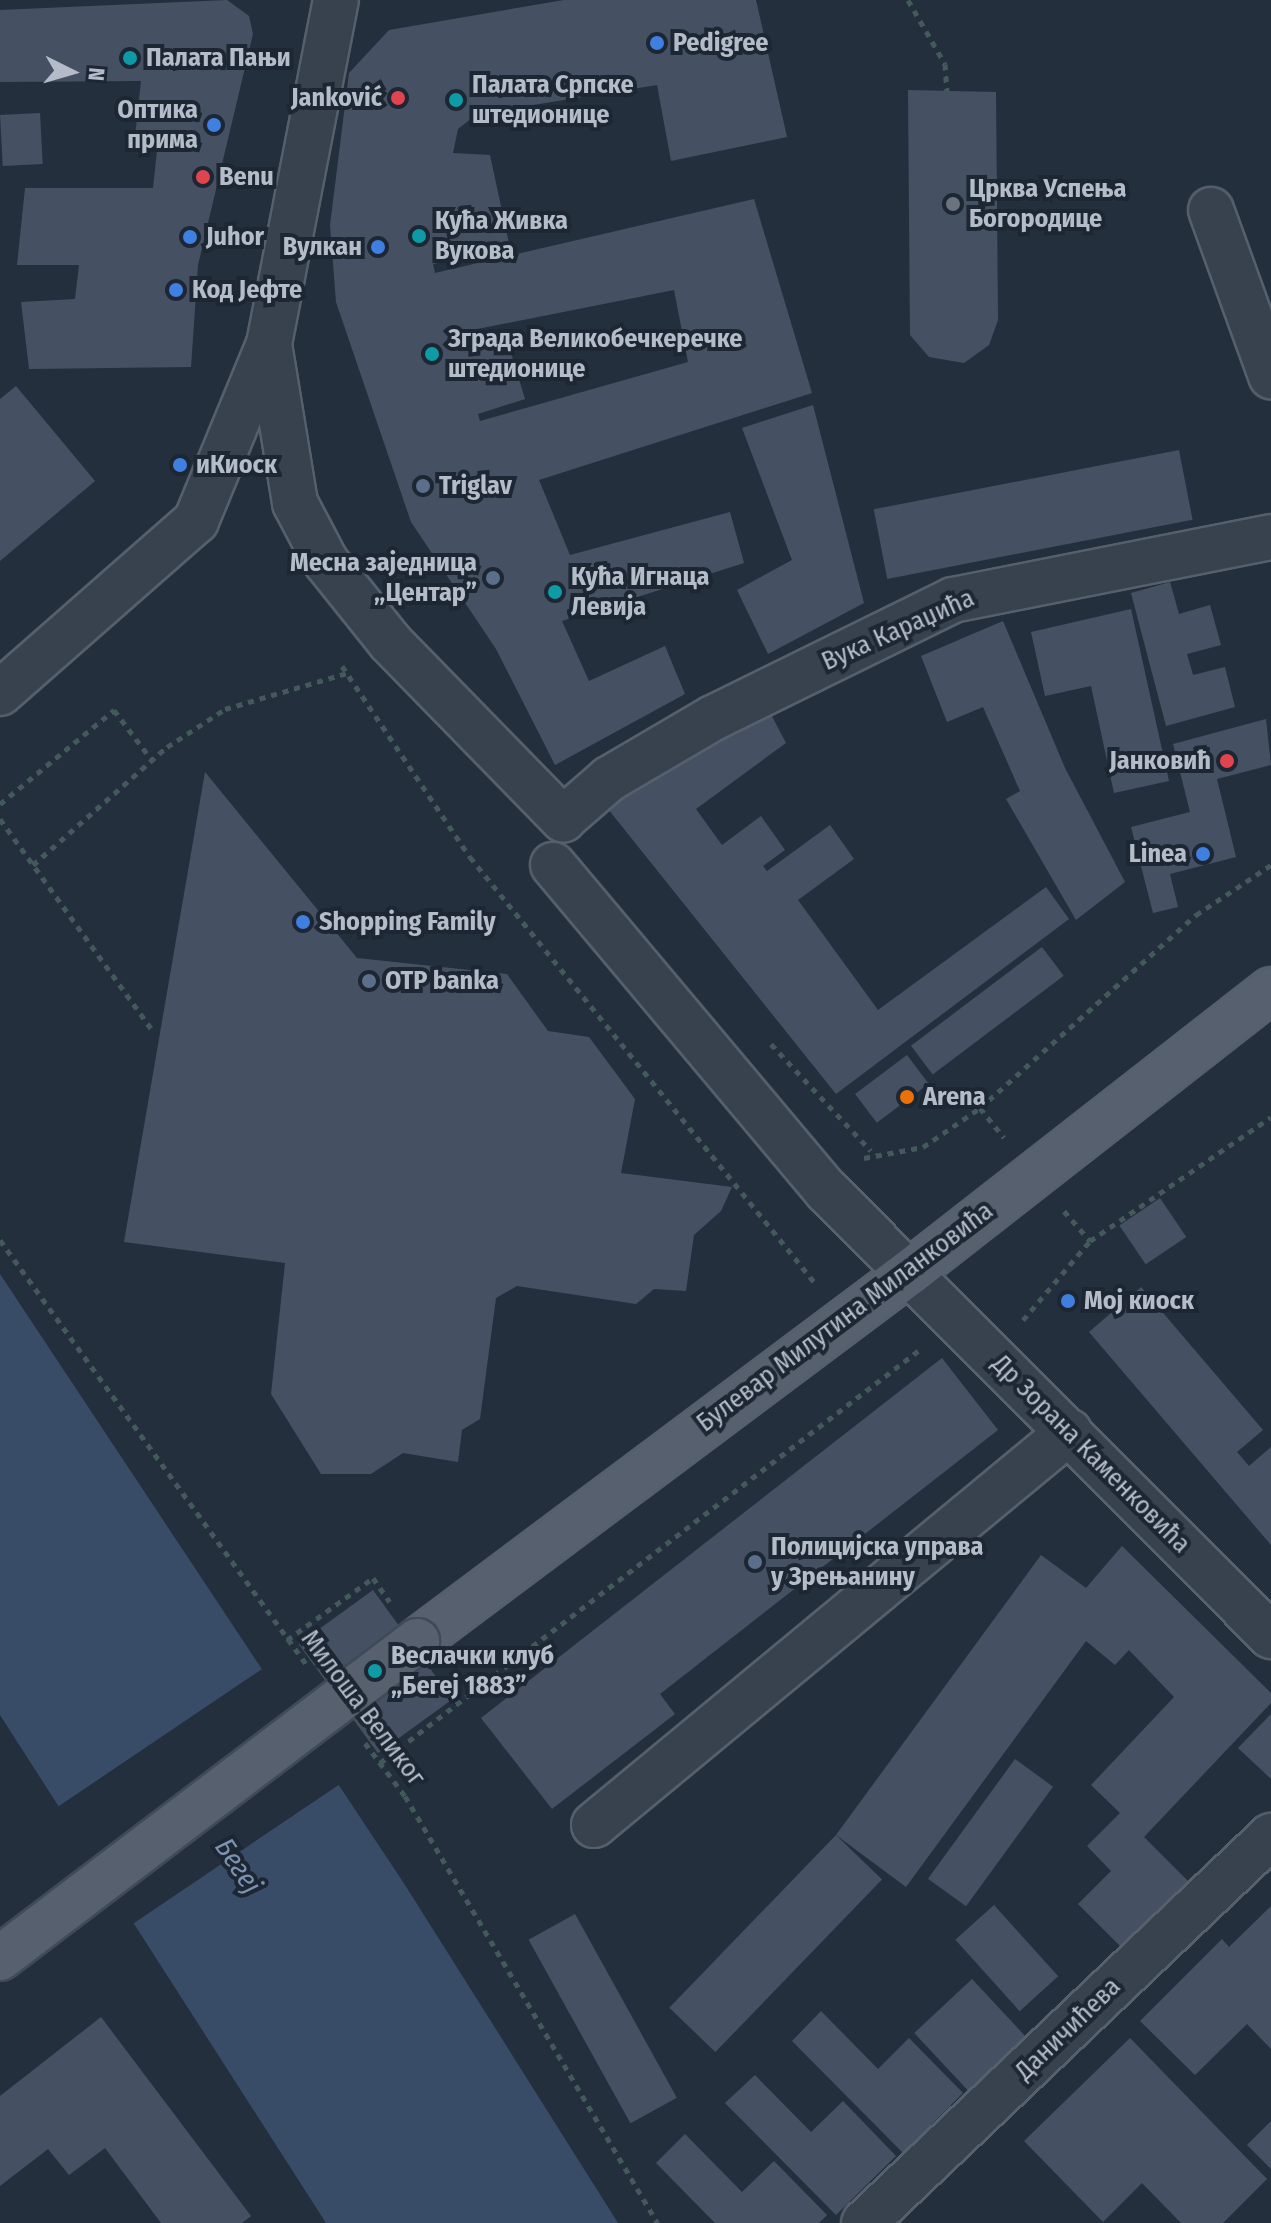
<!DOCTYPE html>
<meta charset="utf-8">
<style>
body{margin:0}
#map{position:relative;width:1271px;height:2223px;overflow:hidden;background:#242f3e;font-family:"Fira Sans Condensed",sans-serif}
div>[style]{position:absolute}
.water>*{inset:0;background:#394c67}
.pier>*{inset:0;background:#242f3e;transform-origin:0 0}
.building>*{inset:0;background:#455162;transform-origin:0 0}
.path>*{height:5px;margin-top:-2.5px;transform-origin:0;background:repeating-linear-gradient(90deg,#44595c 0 6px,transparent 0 12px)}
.roads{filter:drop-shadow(2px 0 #565f6c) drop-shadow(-2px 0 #565f6c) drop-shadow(0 2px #565f6c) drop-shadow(0 -2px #565f6c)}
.minor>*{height:44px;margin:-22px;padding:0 22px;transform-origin:22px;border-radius:22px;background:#38414e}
.major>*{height:44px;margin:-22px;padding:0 22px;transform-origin:22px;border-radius:22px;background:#56606e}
.bridges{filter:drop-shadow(2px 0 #414a57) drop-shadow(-2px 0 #414a57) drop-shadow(0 2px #414a57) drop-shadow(0 -2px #414a57)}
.major-bridge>*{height:44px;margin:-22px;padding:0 22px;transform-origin:22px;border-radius:22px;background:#56606e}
.dots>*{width:22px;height:22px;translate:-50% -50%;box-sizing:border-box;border:4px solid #1d2633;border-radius:50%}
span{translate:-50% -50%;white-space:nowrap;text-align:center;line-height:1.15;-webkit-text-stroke:8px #1d2633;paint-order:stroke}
.poi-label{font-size:26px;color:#b4bcc9;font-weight:700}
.left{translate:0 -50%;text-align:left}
.right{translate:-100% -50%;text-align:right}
.street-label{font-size:26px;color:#b4bcc9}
.water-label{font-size:28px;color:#7c92b1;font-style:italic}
.north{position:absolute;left:32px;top:32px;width:80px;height:80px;-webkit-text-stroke:6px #1d2633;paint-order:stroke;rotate:95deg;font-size:22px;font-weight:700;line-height:32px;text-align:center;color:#b4bcc9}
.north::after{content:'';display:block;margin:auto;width:28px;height:36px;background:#b4bcc9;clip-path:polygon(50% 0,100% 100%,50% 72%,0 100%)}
</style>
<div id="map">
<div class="water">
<div style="clip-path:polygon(0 1274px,405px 1885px,618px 2223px,326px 2223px,0 1715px)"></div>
</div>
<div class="pier">
<div style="left:265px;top:1667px;width:139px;height:253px;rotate:56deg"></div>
</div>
<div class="building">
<div style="clip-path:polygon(227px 0,249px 16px,253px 34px,198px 265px,191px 367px,29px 369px,21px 302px,75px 299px,79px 265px,17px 265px,25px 188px,153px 188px,158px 141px,135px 137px,141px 81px,0 82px,0 10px)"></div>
<div style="clip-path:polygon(evenodd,564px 0,756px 0,787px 137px,671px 161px,657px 85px,477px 114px,458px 129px,453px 153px,490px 155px,510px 248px,433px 264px,435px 273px,754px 199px,812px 393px,539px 480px,570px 555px,730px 512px,744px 563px,562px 621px,589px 681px,665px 646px,685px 694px,555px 765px,496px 649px,411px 522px,336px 302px,330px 225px,349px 73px,389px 30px,564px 0,674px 290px,688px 362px,480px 421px,478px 414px,525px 399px,505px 333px,460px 346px,457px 333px,674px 290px)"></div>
<div style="clip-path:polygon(908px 90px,996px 92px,998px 320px,989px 345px,964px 363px,929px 357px,910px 335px)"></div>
<div style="left:40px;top:113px;width:51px;height:40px;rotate:87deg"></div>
<div style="clip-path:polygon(16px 386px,95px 481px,0 561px,0 399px)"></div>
<div style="clip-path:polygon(813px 405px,864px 603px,768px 654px,737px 590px,792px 560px,742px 428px)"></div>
<div style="left:1179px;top:450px;width:71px;height:311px;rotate:79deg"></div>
<div style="clip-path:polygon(1170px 582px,1179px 614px,1210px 605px,1221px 645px,1187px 654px,1193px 675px,1225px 667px,1235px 707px,1166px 726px,1131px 593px)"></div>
<div style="clip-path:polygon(1131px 609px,1169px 781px,1114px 793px,1091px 686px,1045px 696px,1031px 632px)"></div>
<div style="clip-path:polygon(1003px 621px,1065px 768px,1125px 882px,1076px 920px,1006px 799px,1020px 791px,983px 707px,947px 722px,921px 656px)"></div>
<div style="clip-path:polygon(765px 703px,786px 743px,696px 809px,722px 845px,761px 816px,785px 850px,763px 866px,767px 871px,830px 825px,854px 859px,798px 900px,878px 1010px,1046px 887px,1069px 919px,836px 1094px,608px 809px,668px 758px)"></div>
<div style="clip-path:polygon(1266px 719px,1271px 765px,1217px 779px,1236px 857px,1170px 874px,1178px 907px,1153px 913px,1131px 827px,1190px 812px,1173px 744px)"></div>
<div style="clip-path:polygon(205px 772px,357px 958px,507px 974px,548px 1031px,589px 1037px,635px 1099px,621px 1173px,732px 1187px,721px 1211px,694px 1235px,686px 1291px,654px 1289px,636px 1304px,517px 1286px,496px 1298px,480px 1419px,462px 1430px,458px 1462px,403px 1453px,371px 1474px,321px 1474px,271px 1394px,285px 1263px,124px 1242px)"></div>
<div style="left:1042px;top:947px;width:36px;height:164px;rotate:53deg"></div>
<div style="left:907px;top:1055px;width:36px;height:65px;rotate:53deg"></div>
<div style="left:1160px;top:1198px;width:47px;height:49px;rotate:56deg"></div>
<div style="clip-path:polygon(1141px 1287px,1263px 1430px,1237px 1452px,1249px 1466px,1271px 1447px,1271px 1545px,1089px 1332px)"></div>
<div style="clip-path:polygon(942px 1358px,998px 1430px,660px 1694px,675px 1714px,552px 1809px,481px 1718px)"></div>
<div style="clip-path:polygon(1122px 1546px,1271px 1693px,1271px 1703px,1144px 1837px,1194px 1887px,1128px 1954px,1078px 1904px,1111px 1871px,1087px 1846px,1120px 1813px,1091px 1785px,1174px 1697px,1129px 1650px,1115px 1665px,1086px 1641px,906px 1887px,836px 1835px,1041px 1555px,1086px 1588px)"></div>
<div style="left:373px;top:1590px;width:135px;height:92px;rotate:54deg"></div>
<div style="clip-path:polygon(1271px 1714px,1271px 1779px,1238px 1748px)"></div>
<div style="left:1015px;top:1759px;width:47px;height:148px;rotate:36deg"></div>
<div style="left:836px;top:1835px;width:64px;height:240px;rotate:44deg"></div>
<div style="left:994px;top:1905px;width:96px;height:52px;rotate:48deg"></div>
<div style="clip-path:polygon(1271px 1906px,1271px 2049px,1247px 2024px,1195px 2075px,1140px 2021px,1222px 1939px,1229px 1947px)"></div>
<div style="left:575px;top:1914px;width:210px;height:53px;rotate:61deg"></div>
<div style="left:972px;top:1979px;width:85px;height:79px;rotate:47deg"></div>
<div style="clip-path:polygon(821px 2011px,878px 2069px,909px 2038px,963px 2093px,903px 2153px,792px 2041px)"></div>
<div style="clip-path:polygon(101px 2017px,251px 2216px,242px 2223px,161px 2223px,105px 2148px,69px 2175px,48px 2149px,0 2186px,0 2096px)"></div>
<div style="clip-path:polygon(1130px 2038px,1267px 2179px,1223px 2223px,1181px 2223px,1142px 2183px,1103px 2222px,1024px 2141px)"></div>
<div style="clip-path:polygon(755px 2075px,811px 2132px,843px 2101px,896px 2156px,836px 2215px,725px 2103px)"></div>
<div style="clip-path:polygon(1271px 2121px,1271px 2169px,1247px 2145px)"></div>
<div style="clip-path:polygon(685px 2134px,742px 2192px,774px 2161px,827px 2215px,819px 2223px,715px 2223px,656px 2163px)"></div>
</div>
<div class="path">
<div style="left:908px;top:0;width:74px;rotate:60deg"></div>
<div style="left:945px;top:64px;width:27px;rotate:86deg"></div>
<div style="left:342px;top:666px;width:230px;rotate:56.2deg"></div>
<div style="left:470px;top:857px;width:548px;rotate:51deg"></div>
<div style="left:0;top:804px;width:148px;rotate:-39.5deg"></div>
<div style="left:114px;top:710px;width:63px;rotate:52.8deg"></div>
<div style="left:0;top:819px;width:258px;rotate:54.2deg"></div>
<div style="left:33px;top:865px;width:179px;rotate:-41.4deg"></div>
<div style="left:167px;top:747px;width:69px;rotate:-33.2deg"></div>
<div style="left:225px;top:709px;width:127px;rotate:-16.4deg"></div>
<div style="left:771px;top:1044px;width:146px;rotate:46.9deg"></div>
<div style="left:980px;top:1108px;width:38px;rotate:51deg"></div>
<div style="left:864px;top:1158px;width:60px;rotate:-10.6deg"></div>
<div style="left:923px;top:1147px;width:69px;rotate:-34.4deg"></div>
<div style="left:980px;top:1108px;width:290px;rotate:-41.8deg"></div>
<div style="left:1196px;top:915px;width:90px;rotate:-33.7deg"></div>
<div style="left:1064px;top:1211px;width:40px;rotate:49deg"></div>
<div style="left:0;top:1240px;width:523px;rotate:54.18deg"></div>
<div style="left:1023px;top:1320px;width:104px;rotate:-49.7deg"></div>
<div style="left:1090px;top:1241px;width:219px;rotate:-34.4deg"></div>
<div style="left:287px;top:1640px;width:106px;rotate:-35.8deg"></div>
<div style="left:373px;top:1578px;width:29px;rotate:55deg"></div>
<div style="left:365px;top:1743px;width:66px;rotate:53deg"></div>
<div style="left:405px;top:1796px;width:496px;rotate:59.4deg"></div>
<div style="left:380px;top:1763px;width:678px;rotate:-37.44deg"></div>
</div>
<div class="roads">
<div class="minor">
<div style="left:1211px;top:210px;width:177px;rotate:70.1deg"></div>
<div style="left:269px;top:344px;width:161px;rotate:80.7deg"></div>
<div style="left:295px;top:503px;width:67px;rotate:62.3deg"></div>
<div style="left:326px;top:562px;width:102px;rotate:51.3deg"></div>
<div style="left:390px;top:642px;width:248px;rotate:45.7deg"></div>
<div style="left:563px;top:819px;width:61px;rotate:-41deg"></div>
<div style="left:609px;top:779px;width:121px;rotate:-30.4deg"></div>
<div style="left:713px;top:718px;width:267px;rotate:-26.2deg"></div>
<div style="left:953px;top:600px;width:324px;rotate:-11.2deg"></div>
<div style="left:0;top:693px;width:261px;rotate:-41.3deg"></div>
<div style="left:196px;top:521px;width:191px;rotate:-67.6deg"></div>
<div style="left:269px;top:344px;width:350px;rotate:-79deg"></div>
<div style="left:553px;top:865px;width:426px;rotate:50deg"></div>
<div style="left:827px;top:1191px;width:629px;rotate:45.06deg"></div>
<div style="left:594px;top:1825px;width:617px;rotate:-39.6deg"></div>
<div style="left:864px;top:2223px;width:562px;rotate:-43.56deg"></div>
</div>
<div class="major">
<div style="left:417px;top:1641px;width:616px;rotate:-36.81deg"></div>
<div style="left:910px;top:1272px;width:458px;rotate:-38deg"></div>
</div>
</div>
<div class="bridges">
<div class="major-bridge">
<div style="left:0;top:1958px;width:524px;rotate:-37.24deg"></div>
</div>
</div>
<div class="dots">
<div style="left:657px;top:43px;background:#3f7fe0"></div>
<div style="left:130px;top:58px;background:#0f9aa8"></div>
<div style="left:398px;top:98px;background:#e0444e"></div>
<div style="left:456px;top:100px;background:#0f9aa8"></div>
<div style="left:214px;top:125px;background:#3f7fe0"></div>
<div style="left:203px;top:177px;background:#e0444e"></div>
<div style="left:953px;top:204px;background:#6b7280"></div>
<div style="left:419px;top:236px;background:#0f9aa8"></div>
<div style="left:190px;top:237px;background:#3f7fe0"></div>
<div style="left:378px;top:247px;background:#3f7fe0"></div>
<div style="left:176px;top:290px;background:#3f7fe0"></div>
<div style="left:432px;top:354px;background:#0f9aa8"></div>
<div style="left:180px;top:465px;background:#3f7fe0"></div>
<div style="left:423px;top:486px;background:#5c6f8a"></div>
<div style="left:493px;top:578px;background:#5c6f8a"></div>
<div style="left:555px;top:592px;background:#0f9aa8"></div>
<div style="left:1227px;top:761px;background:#e0444e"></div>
<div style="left:1203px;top:854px;background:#3f7fe0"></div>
<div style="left:303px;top:922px;background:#3f7fe0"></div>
<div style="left:369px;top:981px;background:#5c6f8a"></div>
<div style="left:907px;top:1097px;background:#e8710a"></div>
<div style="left:1068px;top:1301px;background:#3f7fe0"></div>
<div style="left:755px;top:1562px;background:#5c6f8a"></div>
<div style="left:375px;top:1671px;background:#0f9aa8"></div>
</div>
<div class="poi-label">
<span class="left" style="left:673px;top:43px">Pedigree</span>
<span class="left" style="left:146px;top:58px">Палата Пањи</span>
<span class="left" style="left:472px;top:100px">Палата Српске<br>штедионице</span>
<span class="right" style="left:382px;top:98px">Janković</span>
<span class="right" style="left:198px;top:125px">Оптика<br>прима</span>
<span class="left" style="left:219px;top:177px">Benu</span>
<span class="left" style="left:969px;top:204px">Црква Успења<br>Богородице</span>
<span class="left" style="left:435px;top:236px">Кућа Живка<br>Вукова</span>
<span class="left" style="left:206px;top:237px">Juhor</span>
<span class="right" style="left:362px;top:247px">Вулкан</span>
<span class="left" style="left:192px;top:290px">Код Јефте</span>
<span class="left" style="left:448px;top:354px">Зграда Великобечкеречке<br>штедионице</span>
<span class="left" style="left:196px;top:465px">иКиоск</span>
<span class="left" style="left:439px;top:486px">Triglav</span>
<span class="right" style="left:477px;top:578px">Месна заједница<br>„Центар”</span>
<span class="left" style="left:571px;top:592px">Кућа Игнаца<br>Левија</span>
<span class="right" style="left:1211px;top:761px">Јанковић</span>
<span class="right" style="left:1187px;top:854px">Linea</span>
<span class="left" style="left:319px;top:922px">Shopping Family</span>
<span class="left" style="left:385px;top:981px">OTP banka</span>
<span class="left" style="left:923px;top:1097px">Arena</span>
<span class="left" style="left:1084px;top:1301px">Мој киоск</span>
<span class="left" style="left:771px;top:1562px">Полицијска управа<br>у Зрењанину</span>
<span class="left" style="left:391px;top:1671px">Веслачки клуб<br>„Бегеј 1883”</span>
</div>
<div class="street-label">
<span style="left:898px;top:630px;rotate:-24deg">Вука Караџића</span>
<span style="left:845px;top:1317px;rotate:-37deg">Булевар Милутина Миланковића</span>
<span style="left:1091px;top:1454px;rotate:45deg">Др Зорана Каменковића</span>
<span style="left:363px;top:1708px;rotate:53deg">Милоша Великог</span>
<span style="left:1068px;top:2029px;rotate:-44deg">Даничићева</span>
</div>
<div class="water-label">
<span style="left:238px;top:1866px;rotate:56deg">Бегеј</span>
</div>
<div class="north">N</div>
</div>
